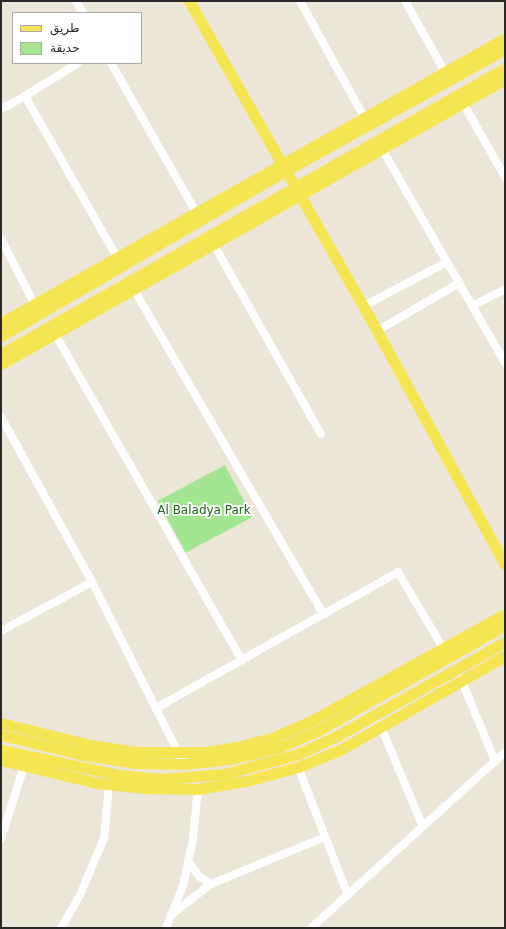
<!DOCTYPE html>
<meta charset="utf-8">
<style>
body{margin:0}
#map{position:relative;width:506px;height:929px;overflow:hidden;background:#ece6d9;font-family:"DejaVu Sans","Noto Sans Arabic",sans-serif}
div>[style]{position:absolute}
.green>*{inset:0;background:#a4e592;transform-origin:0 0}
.minor>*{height:8px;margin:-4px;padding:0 4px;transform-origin:4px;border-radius:4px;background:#fff}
.major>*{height:11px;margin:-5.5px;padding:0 5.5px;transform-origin:5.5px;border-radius:5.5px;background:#f6e553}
span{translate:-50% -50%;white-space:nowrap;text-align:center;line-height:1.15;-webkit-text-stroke:3.5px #fff;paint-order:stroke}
.park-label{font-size:12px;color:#1d6716}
.frame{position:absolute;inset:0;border:2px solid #282828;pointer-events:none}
.legend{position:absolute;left:12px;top:12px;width:130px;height:52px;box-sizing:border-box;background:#fff;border:1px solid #a9a9a9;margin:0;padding:5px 7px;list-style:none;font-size:12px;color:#282828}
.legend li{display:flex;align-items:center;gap:8px;height:20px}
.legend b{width:20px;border:1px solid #a9a9a9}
</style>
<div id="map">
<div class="green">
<div style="left:225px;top:465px;width:59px;height:76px;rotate:62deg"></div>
</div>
<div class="minor">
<div style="left:76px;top:1px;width:14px;rotate:60deg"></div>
<div style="left:300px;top:1px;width:132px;rotate:61.1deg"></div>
<div style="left:405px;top:1px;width:81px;rotate:60.6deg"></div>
<div style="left:111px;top:63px;width:172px;rotate:60.3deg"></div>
<div style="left:25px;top:96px;width:62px;rotate:-31.9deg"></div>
<div style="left:463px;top:103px;width:85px;rotate:60.4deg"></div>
<div style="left:1px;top:109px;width:27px;rotate:-28deg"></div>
<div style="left:25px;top:96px;width:185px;rotate:60.3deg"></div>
<div style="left:382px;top:149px;width:247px;rotate:60.1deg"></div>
<div style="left:1px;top:239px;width:74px;rotate:62.7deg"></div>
<div style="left:214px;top:245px;width:217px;rotate:60.5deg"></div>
<div style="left:134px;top:290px;width:376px;rotate:59.7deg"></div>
<div style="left:472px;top:306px;width:37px;rotate:-27deg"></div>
<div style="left:362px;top:307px;width:96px;rotate:-27.9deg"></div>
<div style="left:377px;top:331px;width:95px;rotate:-30.3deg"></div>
<div style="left:55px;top:334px;width:376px;rotate:60.2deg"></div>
<div style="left:1px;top:417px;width:188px;rotate:61.1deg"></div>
<div style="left:92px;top:582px;width:204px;rotate:63.2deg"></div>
<div style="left:1px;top:631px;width:103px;rotate:-28.3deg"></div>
<div style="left:461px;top:679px;width:89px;rotate:67.5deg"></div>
<div style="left:156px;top:708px;width:278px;rotate:-29.3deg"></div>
<div style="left:398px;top:572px;width:88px;rotate:59.4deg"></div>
<div style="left:381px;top:727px;width:108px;rotate:67.2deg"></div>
<div style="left:298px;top:767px;width:137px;rotate:68.7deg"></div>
<div style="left:1px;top:839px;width:77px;rotate:-72.5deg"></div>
<div style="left:188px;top:861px;width:19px;rotate:54deg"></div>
<div style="left:199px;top:876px;width:14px;rotate:34deg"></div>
<div style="left:171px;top:915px;width:51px;rotate:-37.8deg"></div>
<div style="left:211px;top:884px;width:123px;rotate:-22.4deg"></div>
<div style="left:61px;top:928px;width:38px;rotate:-60deg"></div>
<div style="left:80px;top:895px;width:62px;rotate:-67.2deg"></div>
<div style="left:104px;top:838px;width:53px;rotate:-84.6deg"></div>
<div style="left:166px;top:928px;width:45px;rotate:-68deg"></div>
<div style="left:183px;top:886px;width:48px;rotate:-78deg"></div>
<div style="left:193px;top:839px;width:50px;rotate:-84.3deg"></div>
<div style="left:311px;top:928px;width:262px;rotate:-42.2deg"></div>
</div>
<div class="major">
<div style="left:189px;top:1px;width:380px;rotate:60.3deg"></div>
<div style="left:377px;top:331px;width:267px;rotate:61.3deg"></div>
<div style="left:1px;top:323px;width:579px;rotate:-29.49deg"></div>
<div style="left:1px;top:336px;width:328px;rotate:-30.2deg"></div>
<div style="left:285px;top:171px;width:252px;rotate:-29deg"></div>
<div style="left:1px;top:354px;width:579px;rotate:-29.57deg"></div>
<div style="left:1px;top:364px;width:579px;rotate:-29.49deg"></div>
<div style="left:1px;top:723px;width:92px;rotate:13.9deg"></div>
<div style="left:90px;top:745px;width:46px;rotate:8.8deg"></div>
<div style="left:135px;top:752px;width:73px"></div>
<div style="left:208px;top:752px;width:34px;rotate:-10deg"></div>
<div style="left:241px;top:746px;width:34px;rotate:-15deg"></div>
<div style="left:274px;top:737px;width:43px;rotate:-23.6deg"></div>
<div style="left:313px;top:720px;width:219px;rotate:-28.9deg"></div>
<div style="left:1px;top:735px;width:85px;rotate:13.5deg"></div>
<div style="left:84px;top:755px;width:52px;rotate:8.9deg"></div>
<div style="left:135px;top:763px;width:49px;rotate:1.2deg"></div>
<div style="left:184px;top:764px;width:46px;rotate:-6.2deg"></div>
<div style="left:230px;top:759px;width:51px;rotate:-13.5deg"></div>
<div style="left:280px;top:747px;width:43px;rotate:-23.6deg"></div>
<div style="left:319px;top:730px;width:214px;rotate:-29.4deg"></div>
<div style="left:1px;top:750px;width:121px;rotate:12deg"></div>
<div style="left:119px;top:775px;width:41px;rotate:5.6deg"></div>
<div style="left:160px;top:779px;width:64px;rotate:-4.5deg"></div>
<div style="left:224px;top:774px;width:77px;rotate:-15.1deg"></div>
<div style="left:298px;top:754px;width:41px;rotate:-24.7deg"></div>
<div style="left:335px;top:737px;width:195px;rotate:-29.2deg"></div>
<div style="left:1px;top:760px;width:99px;rotate:13.5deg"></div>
<div style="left:97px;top:783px;width:48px;rotate:5.9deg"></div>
<div style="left:145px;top:788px;width:53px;rotate:1.1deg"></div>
<div style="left:198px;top:789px;width:49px;rotate:-9.5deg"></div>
<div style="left:246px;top:781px;width:54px;rotate:-15.1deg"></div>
<div style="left:298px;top:767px;width:45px;rotate:-22deg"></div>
<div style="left:340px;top:750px;width:190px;rotate:-29.7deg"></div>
</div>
<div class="park-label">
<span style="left:204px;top:511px">Al Baladya Park</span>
</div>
<div class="frame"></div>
<ul class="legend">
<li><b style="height:5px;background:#f6e553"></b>طريق</li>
<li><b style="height:11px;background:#a4e592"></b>حديقة</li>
</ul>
</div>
